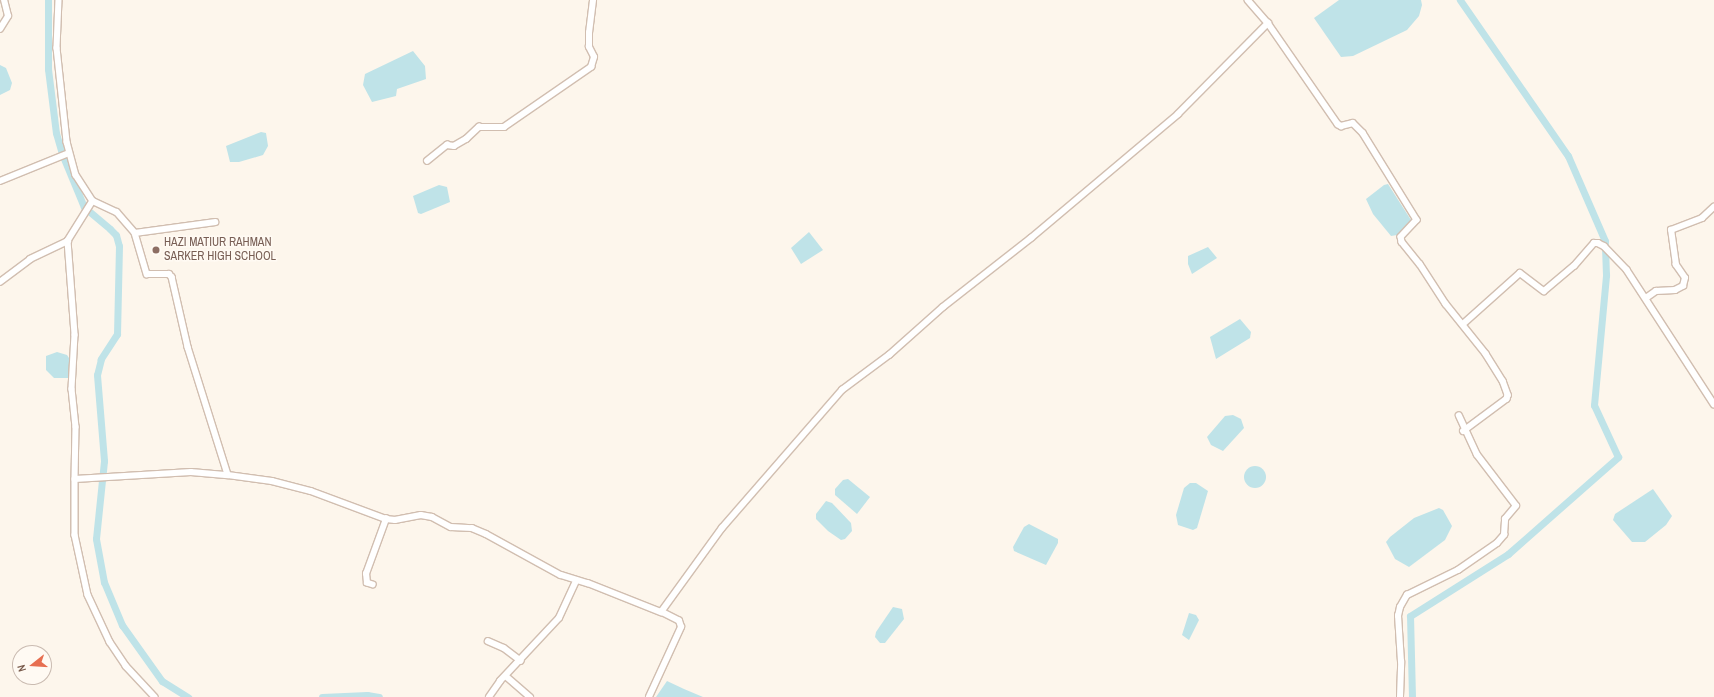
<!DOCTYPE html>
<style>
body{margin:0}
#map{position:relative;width:1714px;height:697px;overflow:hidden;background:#fdf6ec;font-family:"Archivo Narrow",sans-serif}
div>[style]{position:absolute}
.water>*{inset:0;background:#bfe3e8}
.round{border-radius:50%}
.canal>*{height:7px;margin:-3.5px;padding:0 3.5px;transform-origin:3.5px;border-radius:3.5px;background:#bfe3e8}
.roads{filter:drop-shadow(1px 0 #d1beb0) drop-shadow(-1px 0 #d1beb0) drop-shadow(0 1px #d1beb0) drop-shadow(0 -1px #d1beb0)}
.street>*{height:5.5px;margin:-2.75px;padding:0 2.75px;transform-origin:2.75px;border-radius:2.75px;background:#fff}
.dots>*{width:11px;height:11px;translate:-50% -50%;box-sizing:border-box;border:2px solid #fffaf3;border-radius:50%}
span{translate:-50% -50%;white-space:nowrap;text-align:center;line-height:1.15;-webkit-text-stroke:3px #fffaf3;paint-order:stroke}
.education-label{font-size:12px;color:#785e54}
.left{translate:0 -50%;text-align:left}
.north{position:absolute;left:12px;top:645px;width:40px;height:40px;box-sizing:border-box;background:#fffaf3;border:1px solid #cabbb1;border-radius:50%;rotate:253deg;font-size:11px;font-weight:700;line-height:16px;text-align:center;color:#7a5c4d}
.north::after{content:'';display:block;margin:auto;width:14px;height:18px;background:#e76f51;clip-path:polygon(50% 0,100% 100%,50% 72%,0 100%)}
</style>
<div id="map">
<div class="water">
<div style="clip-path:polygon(1339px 0,1421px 0,1422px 5px,1419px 16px,1407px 30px,1353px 56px,1341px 57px,1314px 18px)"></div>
<div style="clip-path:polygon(413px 51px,425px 66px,426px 79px,397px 89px,396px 96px,372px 102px,363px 85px,365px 74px)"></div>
<div style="clip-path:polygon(0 65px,6px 68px,12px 83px,10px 90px,0 95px)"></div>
<div style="clip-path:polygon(261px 132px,266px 133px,268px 146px,263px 155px,239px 162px,230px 162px,226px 146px)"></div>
<div style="clip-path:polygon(1388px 184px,1411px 220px,1397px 235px,1391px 236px,1373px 214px,1366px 199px,1384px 185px)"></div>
<div style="clip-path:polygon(439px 185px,447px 187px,450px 202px,421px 214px,418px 213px,413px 196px)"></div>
<div style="clip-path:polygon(809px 232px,823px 250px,801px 264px,791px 248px)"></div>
<div style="clip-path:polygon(1208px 247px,1217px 258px,1192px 274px,1188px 264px,1188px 256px)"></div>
<div style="clip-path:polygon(1240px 319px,1251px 332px,1250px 338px,1216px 359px,1210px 337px)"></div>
<div style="clip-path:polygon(57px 352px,67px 355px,71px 361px,71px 378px,54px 378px,46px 370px,46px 356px)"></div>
<div style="clip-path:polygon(1233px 415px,1241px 419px,1244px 428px,1223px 451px,1211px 445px,1207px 437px,1225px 416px)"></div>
<div class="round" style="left:1244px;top:466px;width:22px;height:22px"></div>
<div style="clip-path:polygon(848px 479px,870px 497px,857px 514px,835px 495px,835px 489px,843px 480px)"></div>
<div style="clip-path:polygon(1196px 483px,1208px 491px,1197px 528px,1193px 530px,1178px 525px,1176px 515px,1184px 488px,1190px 483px)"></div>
<div style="clip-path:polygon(1653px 489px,1672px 516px,1666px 525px,1645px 542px,1632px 542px,1613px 520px,1615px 514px)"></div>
<div style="clip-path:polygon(826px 501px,832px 503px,851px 523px,852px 531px,845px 539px,841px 540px,828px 531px,816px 519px,816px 514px)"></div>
<div style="clip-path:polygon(1439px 508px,1443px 510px,1452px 526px,1445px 540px,1409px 567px,1395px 559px,1386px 542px,1390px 537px,1414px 518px)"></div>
<div style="clip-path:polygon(1029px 524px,1058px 539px,1058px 543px,1046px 565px,1014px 551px,1013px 547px,1024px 527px)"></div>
<div style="clip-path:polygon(893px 607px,902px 609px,904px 619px,885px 643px,880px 643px,875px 637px,876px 632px)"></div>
<div style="clip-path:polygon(1189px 613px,1196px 615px,1199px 620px,1189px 640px,1182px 635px)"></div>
<div style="clip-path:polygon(667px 681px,684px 689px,703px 697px,656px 697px)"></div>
</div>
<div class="canal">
<div style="left:48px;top:0;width:69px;rotate:90deg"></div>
<div style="left:48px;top:69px;width:64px;rotate:82.9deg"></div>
<div style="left:56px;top:133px;width:22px;rotate:74deg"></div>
<div style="left:62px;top:154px;width:57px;rotate:67.5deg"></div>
<div style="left:84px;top:207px;width:34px;rotate:40deg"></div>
<div style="left:110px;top:229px;width:8px;rotate:45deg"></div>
<div style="left:116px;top:235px;width:11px;rotate:75deg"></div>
<div style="left:119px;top:246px;width:88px;rotate:91.3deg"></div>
<div style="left:117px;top:334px;width:30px;rotate:123deg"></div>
<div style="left:101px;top:359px;width:16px;rotate:104deg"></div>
<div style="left:97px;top:375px;width:86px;rotate:85.3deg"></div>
<div style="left:104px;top:461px;width:78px;rotate:95.9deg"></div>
<div style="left:96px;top:539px;width:44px;rotate:79.5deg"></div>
<div style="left:104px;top:582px;width:47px;rotate:67.3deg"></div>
<div style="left:122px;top:625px;width:69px;rotate:54.5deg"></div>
<div style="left:162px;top:681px;width:31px;rotate:32deg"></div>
<div style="left:322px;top:697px;width:45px;rotate:-2.5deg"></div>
<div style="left:367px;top:695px;width:12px;rotate:9deg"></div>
<div style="left:1412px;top:697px;width:81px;rotate:-91.4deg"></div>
<div style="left:1410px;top:616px;width:116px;rotate:-32.3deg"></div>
<div style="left:1508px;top:554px;width:147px;rotate:-41.4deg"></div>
<div style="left:1618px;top:457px;width:57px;rotate:-114.8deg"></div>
<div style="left:1594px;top:405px;width:131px;rotate:-84.7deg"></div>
<div style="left:1606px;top:275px;width:34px;rotate:-92deg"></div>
<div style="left:1605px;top:241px;width:93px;rotate:-113.5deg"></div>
<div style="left:1568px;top:156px;width:190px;rotate:-124.7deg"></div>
</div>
<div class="roads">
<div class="street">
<div style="left:59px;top:0;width:48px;rotate:92.4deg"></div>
<div style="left:57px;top:48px;width:95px;rotate:83.9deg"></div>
<div style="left:67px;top:142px;width:34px;rotate:75deg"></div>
<div style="left:76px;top:175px;width:31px;rotate:57deg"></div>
<div style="left:93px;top:201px;width:26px;rotate:25deg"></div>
<div style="left:117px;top:212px;width:28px;rotate:49deg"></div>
<div style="left:135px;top:233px;width:43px;rotate:73.7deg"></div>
<div style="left:147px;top:274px;width:22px"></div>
<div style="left:169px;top:274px;width:4px;rotate:45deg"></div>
<div style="left:172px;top:277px;width:72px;rotate:77.1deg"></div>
<div style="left:188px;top:347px;width:134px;rotate:72.6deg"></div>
<div style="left:1248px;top:0;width:30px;rotate:49deg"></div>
<div style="left:1268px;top:23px;width:123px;rotate:55.3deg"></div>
<div style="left:1338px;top:124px;width:4px;rotate:34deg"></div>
<div style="left:1341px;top:126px;width:12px;rotate:-14deg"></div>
<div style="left:1353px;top:123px;width:14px;rotate:45deg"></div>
<div style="left:1363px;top:133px;width:102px;rotate:58.2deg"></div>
<div style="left:1417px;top:220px;width:23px;rotate:133deg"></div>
<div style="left:1401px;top:237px;width:5px;rotate:79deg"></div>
<div style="left:1402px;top:242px;width:28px;rotate:51deg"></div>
<div style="left:1420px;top:264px;width:48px;rotate:57deg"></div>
<div style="left:1446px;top:304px;width:64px;rotate:51.3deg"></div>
<div style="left:1486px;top:354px;width:32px;rotate:58deg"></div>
<div style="left:1503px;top:381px;width:15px;rotate:70deg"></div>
<div style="left:1508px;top:395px;width:4px;rotate:104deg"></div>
<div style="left:1507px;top:399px;width:54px;rotate:143.3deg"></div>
<div style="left:0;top:29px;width:15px;rotate:-58deg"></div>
<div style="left:8px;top:16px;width:16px;rotate:-104deg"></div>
<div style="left:427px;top:161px;width:26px;rotate:-39deg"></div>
<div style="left:447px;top:145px;width:7px;rotate:8deg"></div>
<div style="left:454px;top:146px;width:14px;rotate:-30deg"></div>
<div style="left:466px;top:139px;width:18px;rotate:-43deg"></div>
<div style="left:479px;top:127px;width:25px"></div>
<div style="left:504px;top:127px;width:106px;rotate:-34.6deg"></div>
<div style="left:591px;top:67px;width:10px;rotate:-73deg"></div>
<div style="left:594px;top:57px;width:11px;rotate:-117deg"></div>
<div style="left:589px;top:47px;width:14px;rotate:-90deg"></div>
<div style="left:589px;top:33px;width:33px;rotate:-83deg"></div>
<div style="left:0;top:181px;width:74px;rotate:-22.1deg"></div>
<div style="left:93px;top:201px;width:47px;rotate:122deg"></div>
<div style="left:68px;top:241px;width:94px;rotate:85.7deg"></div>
<div style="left:75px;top:335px;width:54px;rotate:93.2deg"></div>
<div style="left:72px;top:389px;width:38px;rotate:84deg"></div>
<div style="left:76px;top:427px;width:52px;rotate:91.1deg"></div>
<div style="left:75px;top:479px;width:116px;rotate:-3.5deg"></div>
<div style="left:191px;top:472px;width:37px;rotate:5deg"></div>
<div style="left:228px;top:475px;width:44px;rotate:7.8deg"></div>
<div style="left:272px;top:481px;width:40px;rotate:14.4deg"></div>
<div style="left:311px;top:491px;width:80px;rotate:20.5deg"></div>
<div style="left:386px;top:519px;width:9px;rotate:6deg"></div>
<div style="left:395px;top:520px;width:26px;rotate:-11deg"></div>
<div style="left:421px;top:515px;width:11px;rotate:10deg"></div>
<div style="left:432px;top:517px;width:21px;rotate:28deg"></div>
<div style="left:451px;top:527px;width:21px;rotate:3deg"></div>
<div style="left:472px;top:528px;width:15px;rotate:23deg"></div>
<div style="left:486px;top:534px;width:85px;rotate:28.7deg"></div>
<div style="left:561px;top:575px;width:28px;rotate:17deg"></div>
<div style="left:588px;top:583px;width:79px;rotate:21.7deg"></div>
<div style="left:661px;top:612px;width:104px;rotate:-54deg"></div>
<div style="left:722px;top:528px;width:183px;rotate:-49deg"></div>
<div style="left:842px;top:390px;width:59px;rotate:-36.7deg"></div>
<div style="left:889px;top:355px;width:72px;rotate:-41.6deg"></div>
<div style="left:943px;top:307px;width:112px;rotate:-38.1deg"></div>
<div style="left:1031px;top:238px;width:192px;rotate:-40.1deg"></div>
<div style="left:1178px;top:114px;width:128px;rotate:-45.3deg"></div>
<div style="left:135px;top:233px;width:81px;rotate:-7.8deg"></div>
<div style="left:0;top:282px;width:38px;rotate:-37deg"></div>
<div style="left:30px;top:259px;width:42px;rotate:-25.3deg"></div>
<div style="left:1646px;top:298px;width:12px;rotate:-35deg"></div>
<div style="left:1656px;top:291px;width:19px;rotate:-3deg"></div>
<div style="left:1675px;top:290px;width:9px;rotate:-27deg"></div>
<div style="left:1683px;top:286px;width:8px;rotate:-76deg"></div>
<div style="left:1685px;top:278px;width:16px;rotate:-125deg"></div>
<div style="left:1676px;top:265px;width:35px;rotate:-98deg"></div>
<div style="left:1671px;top:230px;width:33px;rotate:-21deg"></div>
<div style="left:1702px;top:218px;width:16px;rotate:-43deg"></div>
<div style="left:1463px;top:324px;width:76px;rotate:-41.8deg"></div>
<div style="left:1520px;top:273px;width:30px;rotate:37deg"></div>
<div style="left:1544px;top:291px;width:39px;rotate:-40deg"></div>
<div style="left:1574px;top:266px;width:30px;rotate:-49deg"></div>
<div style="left:1594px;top:243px;width:4px"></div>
<div style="left:1598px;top:243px;width:7px;rotate:27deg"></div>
<div style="left:1604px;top:246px;width:33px;rotate:46deg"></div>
<div style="left:1627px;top:270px;width:160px;rotate:57deg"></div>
<div style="left:75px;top:479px;width:56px;rotate:90deg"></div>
<div style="left:75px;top:535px;width:61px;rotate:77.8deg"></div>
<div style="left:88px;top:595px;width:52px;rotate:64.9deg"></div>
<div style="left:110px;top:642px;width:29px;rotate:56deg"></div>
<div style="left:126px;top:666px;width:42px;rotate:46.9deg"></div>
<div style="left:373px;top:585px;width:6px;rotate:-162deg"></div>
<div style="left:367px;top:583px;width:9px;rotate:-96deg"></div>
<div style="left:366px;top:574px;width:59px;rotate:-70deg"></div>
<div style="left:488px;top:641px;width:17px;rotate:24deg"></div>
<div style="left:504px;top:648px;width:21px;rotate:37deg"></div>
<div style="left:506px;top:676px;width:32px;rotate:41deg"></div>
<div style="left:489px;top:697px;width:19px;rotate:-55deg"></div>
<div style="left:500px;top:681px;width:86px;rotate:-46.9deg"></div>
<div style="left:559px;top:618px;width:41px;rotate:-65.3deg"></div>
<div style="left:649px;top:697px;width:77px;rotate:-65.4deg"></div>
<div style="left:681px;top:627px;width:6px;rotate:-108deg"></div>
<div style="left:679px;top:621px;width:20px;rotate:-153deg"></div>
<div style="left:1400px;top:697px;width:35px;rotate:-88deg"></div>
<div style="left:1401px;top:662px;width:46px;rotate:-93.7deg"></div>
<div style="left:1398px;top:616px;width:9px;rotate:-77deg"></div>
<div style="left:1400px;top:607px;width:14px;rotate:-60deg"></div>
<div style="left:1407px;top:595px;width:57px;rotate:-26.1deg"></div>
<div style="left:1458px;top:570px;width:47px;rotate:-34.7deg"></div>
<div style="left:1497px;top:543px;width:11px;rotate:-49deg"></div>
<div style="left:1504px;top:535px;width:16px;rotate:-86deg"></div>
<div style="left:1505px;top:519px;width:17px;rotate:-50deg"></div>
<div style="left:1516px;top:506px;width:64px;rotate:-127.4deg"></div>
<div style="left:1477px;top:455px;width:43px;rotate:-114.8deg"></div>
</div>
</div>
<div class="dots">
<div style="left:156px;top:250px;background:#8d6e63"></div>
</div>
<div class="education-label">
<span class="left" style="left:164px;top:250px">HAZI MATIUR RAHMAN<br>SARKER HIGH SCHOOL</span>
</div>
<div class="north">N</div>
</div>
